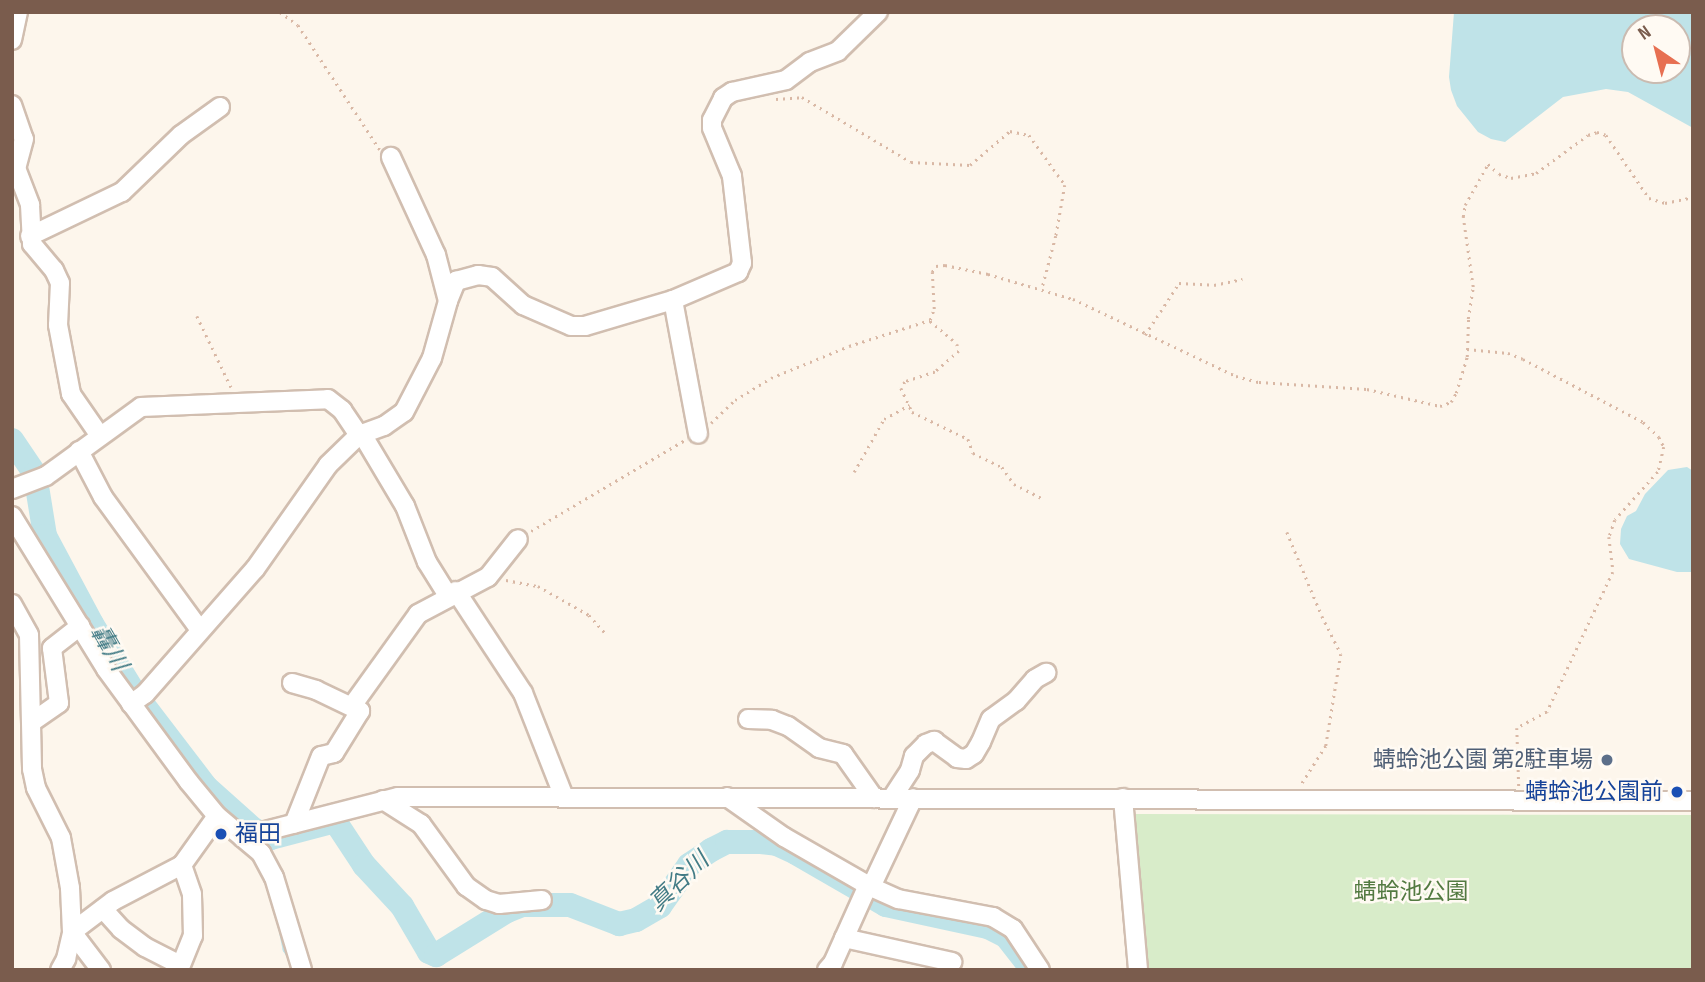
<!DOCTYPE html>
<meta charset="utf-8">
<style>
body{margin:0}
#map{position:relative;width:1705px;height:982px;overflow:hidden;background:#fdf6ec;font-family:"Sofia Sans Condensed","Noto Sans JP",sans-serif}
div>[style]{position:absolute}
.green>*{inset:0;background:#d8ecc9}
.water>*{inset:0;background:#bfe3e8}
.stream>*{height:4.5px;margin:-2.25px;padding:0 2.25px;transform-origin:2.25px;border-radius:2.25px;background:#bfe3e8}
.river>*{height:24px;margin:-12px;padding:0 12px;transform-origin:12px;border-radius:12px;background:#bfe3e8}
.path>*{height:2.5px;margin-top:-1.25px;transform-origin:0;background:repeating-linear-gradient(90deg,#d9b8a5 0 2px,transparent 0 7px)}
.roads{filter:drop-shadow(2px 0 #d1beb0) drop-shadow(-2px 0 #d1beb0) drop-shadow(0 2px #d1beb0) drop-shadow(0 -2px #d1beb0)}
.minor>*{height:18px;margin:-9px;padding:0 9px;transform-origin:9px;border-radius:9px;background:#fff}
.dots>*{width:19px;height:19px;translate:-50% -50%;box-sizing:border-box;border:4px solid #fffaf3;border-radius:50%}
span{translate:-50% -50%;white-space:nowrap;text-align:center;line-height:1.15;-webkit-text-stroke:5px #fffaf3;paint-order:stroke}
.service-label{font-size:23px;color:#4e5e75}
.right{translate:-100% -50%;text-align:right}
.transit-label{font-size:23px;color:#164399}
.left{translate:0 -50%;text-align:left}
.park-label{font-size:23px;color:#537a41}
.water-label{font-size:24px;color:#437c86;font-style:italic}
.frame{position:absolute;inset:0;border:14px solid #7a5c4d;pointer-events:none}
.north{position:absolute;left:1621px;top:14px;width:70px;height:70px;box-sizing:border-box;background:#fffaf3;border:2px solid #cabbb1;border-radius:50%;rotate:325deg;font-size:19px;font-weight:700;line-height:28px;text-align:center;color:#7a5c4d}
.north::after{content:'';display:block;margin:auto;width:24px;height:32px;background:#e76f51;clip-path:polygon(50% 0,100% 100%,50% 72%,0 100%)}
</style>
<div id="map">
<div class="green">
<div style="clip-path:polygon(1135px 814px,1693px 815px,1693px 970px,1144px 970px,1128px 821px)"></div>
</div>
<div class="water">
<div style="clip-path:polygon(evenodd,1454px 12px,1693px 12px,1693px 128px,1628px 92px,1606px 89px,1563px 97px,1505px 142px,1491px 139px,1478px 132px,1457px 106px,1451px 90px,1449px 77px,1454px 12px,1635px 28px,1677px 28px,1677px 70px,1635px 70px,1635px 28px)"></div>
<div style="clip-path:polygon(1687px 467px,1693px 471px,1693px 572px,1677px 572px,1629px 559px,1620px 544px,1621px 529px,1627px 516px,1636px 511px,1645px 494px,1668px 470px)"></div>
</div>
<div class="stream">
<div style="left:280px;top:925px;width:25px;rotate:78deg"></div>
<div style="left:285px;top:949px;width:9px;rotate:58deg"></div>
</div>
<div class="river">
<div style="left:12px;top:440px;width:41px;rotate:55.9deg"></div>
<div style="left:35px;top:474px;width:63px;rotate:80.8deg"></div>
<div style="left:45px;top:536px;width:100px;rotate:61.9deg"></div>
<div style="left:92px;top:624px;width:82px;rotate:58.4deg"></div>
<div style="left:135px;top:694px;width:117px;rotate:52.6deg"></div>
<div style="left:206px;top:787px;width:63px;rotate:41.8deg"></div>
<div style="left:253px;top:829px;width:20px;rotate:27deg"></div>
<div style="left:271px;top:838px;width:66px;rotate:-14.9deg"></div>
<div style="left:335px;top:821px;width:53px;rotate:56.6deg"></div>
<div style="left:364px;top:865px;width:56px;rotate:47.2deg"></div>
<div style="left:402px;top:906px;width:53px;rotate:59.6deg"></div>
<div style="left:429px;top:952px;width:8px;rotate:23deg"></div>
<div style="left:436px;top:955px;width:84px;rotate:-31.8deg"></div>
<div style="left:507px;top:911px;width:17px;rotate:-21deg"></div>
<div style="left:523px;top:905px;width:47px"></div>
<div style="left:570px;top:905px;width:53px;rotate:21.2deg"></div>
<div style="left:619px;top:924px;width:17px;rotate:-13deg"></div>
<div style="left:636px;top:920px;width:28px;rotate:-30deg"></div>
<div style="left:660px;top:906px;width:50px;rotate:-54.7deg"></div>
<div style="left:689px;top:865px;width:27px;rotate:-34deg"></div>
<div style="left:711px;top:850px;width:18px;rotate:-27deg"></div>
<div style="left:727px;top:842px;width:34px"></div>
<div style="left:761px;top:842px;width:16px;rotate:7deg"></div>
<div style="left:777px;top:844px;width:21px;rotate:25deg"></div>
<div style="left:796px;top:853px;width:104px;rotate:30deg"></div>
<div style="left:886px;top:905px;width:104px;rotate:12.2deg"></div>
<div style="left:988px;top:927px;width:20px;rotate:27deg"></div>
<div style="left:1006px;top:936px;width:34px;rotate:52deg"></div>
</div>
<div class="path">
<div style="left:280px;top:12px;width:22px;rotate:36deg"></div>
<div style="left:298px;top:25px;width:149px;rotate:56.7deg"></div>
<div style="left:776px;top:99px;width:26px;rotate:-4deg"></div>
<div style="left:802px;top:97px;width:127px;rotate:30.8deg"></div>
<div style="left:911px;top:162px;width:59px;rotate:2.9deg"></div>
<div style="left:970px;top:165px;width:52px;rotate:-40.4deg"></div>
<div style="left:1010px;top:131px;width:19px;rotate:12deg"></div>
<div style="left:1029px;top:135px;width:62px;rotate:54.2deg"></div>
<div style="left:1065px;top:185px;width:52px;rotate:100deg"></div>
<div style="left:1056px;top:236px;width:55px;rotate:104.8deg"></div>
<div style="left:197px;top:316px;width:79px;rotate:64.4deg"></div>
<div style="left:930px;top:321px;width:35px;rotate:40deg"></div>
<div style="left:957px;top:344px;width:7px;rotate:74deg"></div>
<div style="left:959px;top:351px;width:32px;rotate:139deg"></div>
<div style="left:935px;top:372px;width:32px;rotate:162deg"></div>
<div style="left:905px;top:382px;width:7px;rotate:124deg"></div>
<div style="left:901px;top:388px;width:26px;rotate:65deg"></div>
<div style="left:912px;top:412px;width:62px;rotate:25.7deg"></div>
<div style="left:968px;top:439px;width:15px;rotate:70deg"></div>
<div style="left:973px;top:453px;width:32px;rotate:26deg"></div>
<div style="left:1002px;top:467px;width:21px;rotate:55deg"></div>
<div style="left:1014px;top:484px;width:34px;rotate:27deg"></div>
<div style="left:1145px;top:335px;width:62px;rotate:-56.8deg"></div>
<div style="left:1179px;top:283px;width:35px;rotate:3deg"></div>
<div style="left:1214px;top:285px;width:29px;rotate:-12deg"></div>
<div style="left:1467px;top:349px;width:41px;rotate:5.6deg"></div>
<div style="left:1508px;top:353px;width:16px;rotate:22deg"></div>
<div style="left:1523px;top:359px;width:136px;rotate:27.7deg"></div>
<div style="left:1643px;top:422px;width:22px;rotate:43deg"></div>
<div style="left:1659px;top:437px;width:11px;rotate:63deg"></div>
<div style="left:1664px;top:447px;width:26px;rotate:103deg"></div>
<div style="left:1658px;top:472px;width:64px;rotate:131.9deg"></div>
<div style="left:1615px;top:520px;width:18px;rotate:109deg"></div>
<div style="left:1609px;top:537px;width:35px;rotate:83deg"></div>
<div style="left:1613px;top:572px;width:155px;rotate:115.2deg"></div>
<div style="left:1547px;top:712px;width:34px;rotate:152deg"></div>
<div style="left:1517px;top:728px;width:59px;rotate:88.1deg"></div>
<div style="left:711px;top:423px;width:33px;rotate:-44deg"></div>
<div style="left:735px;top:400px;width:42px;rotate:-31.4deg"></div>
<div style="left:771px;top:378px;width:84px;rotate:-22.3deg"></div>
<div style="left:849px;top:346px;width:85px;rotate:-17.8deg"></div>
<div style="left:930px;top:320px;width:12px;rotate:-70deg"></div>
<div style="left:934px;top:309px;width:37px;rotate:-93deg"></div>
<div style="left:932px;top:272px;width:7px;rotate:-56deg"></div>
<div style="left:936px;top:266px;width:9px;rotate:-6deg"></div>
<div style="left:945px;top:265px;width:44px;rotate:11.8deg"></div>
<div style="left:988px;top:274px;width:89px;rotate:16.4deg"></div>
<div style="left:1073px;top:299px;width:180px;rotate:25.3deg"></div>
<div style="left:1236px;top:376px;width:24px;rotate:15deg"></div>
<div style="left:1259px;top:382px;width:108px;rotate:3.7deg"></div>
<div style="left:1367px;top:389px;width:75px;rotate:13.1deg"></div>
<div style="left:1440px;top:406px;width:12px;rotate:-20deg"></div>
<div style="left:1451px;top:402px;width:10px;rotate:-61deg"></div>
<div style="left:1456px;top:393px;width:38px;rotate:-73deg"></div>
<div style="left:1467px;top:357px;width:38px;rotate:-88deg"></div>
<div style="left:1468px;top:319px;width:32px;rotate:-81deg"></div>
<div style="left:1473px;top:287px;width:71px;rotate:-98.1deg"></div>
<div style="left:1463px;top:217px;width:12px;rotate:-81deg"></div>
<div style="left:1465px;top:205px;width:47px;rotate:-60.7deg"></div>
<div style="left:1488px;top:164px;width:15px;rotate:42deg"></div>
<div style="left:1499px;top:174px;width:13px;rotate:18deg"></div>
<div style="left:1511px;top:178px;width:25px;rotate:-11deg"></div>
<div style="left:1536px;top:173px;width:64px;rotate:-36.2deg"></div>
<div style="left:1588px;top:135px;width:9px;rotate:-18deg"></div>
<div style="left:1597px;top:132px;width:9px;rotate:18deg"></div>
<div style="left:1606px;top:135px;width:76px;rotate:55.7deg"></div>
<div style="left:1649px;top:198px;width:17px;rotate:17deg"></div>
<div style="left:1665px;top:203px;width:29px;rotate:-12deg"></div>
<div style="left:854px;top:472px;width:61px;rotate:-60.5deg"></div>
<div style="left:884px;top:419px;width:29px;rotate:-29deg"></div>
<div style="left:531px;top:531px;width:179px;rotate:-30.6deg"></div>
<div style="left:1287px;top:532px;width:91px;rotate:67.4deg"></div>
<div style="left:1322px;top:616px;width:42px;rotate:63.4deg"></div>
<div style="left:1341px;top:654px;width:93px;rotate:99.3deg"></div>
<div style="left:1326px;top:746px;width:46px;rotate:122.7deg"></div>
<div style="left:506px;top:580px;width:33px;rotate:11deg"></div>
<div style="left:538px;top:586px;width:59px;rotate:29.6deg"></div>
<div style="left:589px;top:615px;width:27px;rotate:48deg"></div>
</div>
<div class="roads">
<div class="minor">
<div style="left:12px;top:40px;width:29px;rotate:-78deg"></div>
<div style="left:12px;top:105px;width:36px;rotate:71deg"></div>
<div style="left:24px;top:139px;width:30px;rotate:105deg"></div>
<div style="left:16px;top:168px;width:40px;rotate:69deg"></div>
<div style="left:30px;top:205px;width:39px;rotate:87deg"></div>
<div style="left:32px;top:244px;width:34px;rotate:50deg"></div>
<div style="left:54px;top:270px;width:14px;rotate:65deg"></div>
<div style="left:60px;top:283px;width:42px;rotate:92.7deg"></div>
<div style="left:58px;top:325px;width:70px;rotate:79.3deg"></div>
<div style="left:71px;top:394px;width:51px;rotate:55.4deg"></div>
<div style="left:30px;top:236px;width:102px;rotate:-25.6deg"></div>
<div style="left:122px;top:192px;width:82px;rotate:-44deg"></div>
<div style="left:181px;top:135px;width:48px;rotate:-35.7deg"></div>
<div style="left:673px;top:300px;width:136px;rotate:79.4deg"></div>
<div style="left:448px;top:301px;width:22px;rotate:-68deg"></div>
<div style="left:456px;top:281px;width:23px;rotate:-15deg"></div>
<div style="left:478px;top:275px;width:14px;rotate:8deg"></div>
<div style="left:492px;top:277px;width:42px;rotate:42.1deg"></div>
<div style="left:523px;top:305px;width:52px;rotate:23.6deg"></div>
<div style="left:571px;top:326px;width:14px"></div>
<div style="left:585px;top:326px;width:92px;rotate:-16.5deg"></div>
<div style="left:673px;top:300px;width:71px;rotate:-23.3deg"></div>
<div style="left:738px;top:272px;width:10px;rotate:-66deg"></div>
<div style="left:742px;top:263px;width:88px;rotate:-96.6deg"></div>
<div style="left:732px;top:176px;width:52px;rotate:-112.6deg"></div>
<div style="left:712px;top:128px;width:8px;rotate:-90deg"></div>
<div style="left:712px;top:120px;width:25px;rotate:-63deg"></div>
<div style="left:723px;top:98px;width:11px;rotate:-34deg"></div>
<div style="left:732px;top:92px;width:55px;rotate:-12.5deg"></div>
<div style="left:786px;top:80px;width:30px;rotate:-37deg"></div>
<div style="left:810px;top:62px;width:30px;rotate:-21deg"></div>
<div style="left:838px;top:51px;width:56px;rotate:-44.3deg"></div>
<div style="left:362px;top:434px;width:84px;rotate:59.2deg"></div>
<div style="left:405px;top:506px;width:60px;rotate:68.6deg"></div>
<div style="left:427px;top:562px;width:40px;rotate:58deg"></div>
<div style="left:79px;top:451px;width:52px;rotate:62.4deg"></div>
<div style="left:103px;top:497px;width:165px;rotate:53.9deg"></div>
<div style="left:12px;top:489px;width:36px;rotate:-21deg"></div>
<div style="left:46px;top:476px;width:117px;rotate:-36deg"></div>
<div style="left:141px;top:407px;width:187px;rotate:-2.4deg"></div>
<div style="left:328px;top:399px;width:18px;rotate:38deg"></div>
<div style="left:342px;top:410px;width:30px;rotate:56deg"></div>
<div style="left:12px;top:516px;width:180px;rotate:58.4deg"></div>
<div style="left:106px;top:669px;width:140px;rotate:53.7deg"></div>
<div style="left:189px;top:782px;width:44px;rotate:50.5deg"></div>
<div style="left:217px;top:816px;width:33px;rotate:40deg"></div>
<div style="left:242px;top:837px;width:161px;rotate:-14.4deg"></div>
<div style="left:398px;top:797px;width:1295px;rotate:0.18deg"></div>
<div style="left:456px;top:591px;width:122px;rotate:56.7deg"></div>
<div style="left:523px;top:693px;width:112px;rotate:68.5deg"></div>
<div style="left:12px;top:604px;width:35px;rotate:61deg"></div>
<div style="left:29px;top:635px;width:134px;rotate:88.7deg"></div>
<div style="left:32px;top:769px;width:19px;rotate:78deg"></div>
<div style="left:36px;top:788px;width:56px;rotate:63.4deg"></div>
<div style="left:61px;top:838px;width:51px;rotate:79.8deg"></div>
<div style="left:70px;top:888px;width:44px;rotate:87.4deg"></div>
<div style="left:72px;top:932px;width:48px;rotate:52.7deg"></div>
<div style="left:292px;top:683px;width:25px;rotate:16deg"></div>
<div style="left:316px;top:690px;width:49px;rotate:25.5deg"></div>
<div style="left:360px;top:711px;width:49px;rotate:121.8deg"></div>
<div style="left:334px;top:753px;width:13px;rotate:167deg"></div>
<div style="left:321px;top:756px;width:73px;rotate:111.7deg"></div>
<div style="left:131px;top:704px;width:17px;rotate:-36deg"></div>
<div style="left:145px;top:694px;width:167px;rotate:-48.7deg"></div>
<div style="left:255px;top:569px;width:127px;rotate:-54.9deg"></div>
<div style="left:328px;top:465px;width:43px;rotate:-44.1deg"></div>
<div style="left:359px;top:435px;width:27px;rotate:-20deg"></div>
<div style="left:384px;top:426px;width:24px;rotate:-35deg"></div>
<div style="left:404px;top:412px;width:61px;rotate:-62.6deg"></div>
<div style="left:432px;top:358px;width:59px;rotate:-74.3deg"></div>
<div style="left:448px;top:301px;width:48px;rotate:-104.6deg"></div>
<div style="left:436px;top:255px;width:108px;rotate:-114.7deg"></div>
<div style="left:352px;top:706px;width:113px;rotate:-54.3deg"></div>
<div style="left:418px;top:614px;width:79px;rotate:-27.9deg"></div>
<div style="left:488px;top:577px;width:48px;rotate:-51.7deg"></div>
<div style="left:748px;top:719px;width:24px;rotate:2deg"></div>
<div style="left:772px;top:720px;width:17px;rotate:21deg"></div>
<div style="left:788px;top:726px;width:38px;rotate:35deg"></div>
<div style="left:819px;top:748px;width:25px;rotate:14deg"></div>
<div style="left:843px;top:754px;width:54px;rotate:54.8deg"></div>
<div style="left:32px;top:722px;width:33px;rotate:-35deg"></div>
<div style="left:59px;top:703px;width:55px;rotate:-97.3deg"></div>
<div style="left:52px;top:648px;width:36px;rotate:-38deg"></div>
<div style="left:727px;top:797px;width:70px;rotate:35.1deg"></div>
<div style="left:784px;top:837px;width:100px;rotate:29.9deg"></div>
<div style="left:871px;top:887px;width:30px;rotate:24deg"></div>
<div style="left:898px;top:899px;width:97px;rotate:10.7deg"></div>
<div style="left:993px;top:917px;width:23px;rotate:31deg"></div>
<div style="left:1013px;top:929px;width:49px;rotate:56.6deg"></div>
<div style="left:892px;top:798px;width:33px;rotate:-57deg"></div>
<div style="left:910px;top:770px;width:15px;rotate:-74deg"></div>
<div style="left:914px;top:756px;width:17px;rotate:-45deg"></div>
<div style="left:926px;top:744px;width:9px;rotate:-21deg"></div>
<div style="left:934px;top:741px;width:29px;rotate:36deg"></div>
<div style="left:957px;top:758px;width:9px;rotate:6deg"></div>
<div style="left:966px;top:759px;width:9px;rotate:-32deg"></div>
<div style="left:974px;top:754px;width:14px;rotate:-60deg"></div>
<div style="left:981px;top:742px;width:25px;rotate:-67deg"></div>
<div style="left:991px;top:719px;width:31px;rotate:-36deg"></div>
<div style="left:1016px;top:701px;width:29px;rotate:-49deg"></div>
<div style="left:1035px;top:679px;width:13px;rotate:-29deg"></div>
<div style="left:1123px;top:798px;width:173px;rotate:85deg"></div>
<div style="left:383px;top:800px;width:45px;rotate:32.3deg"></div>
<div style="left:421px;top:824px;width:77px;rotate:54deg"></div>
<div style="left:466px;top:886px;width:24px;rotate:35deg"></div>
<div style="left:486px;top:900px;width:14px;rotate:17deg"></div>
<div style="left:499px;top:904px;width:43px;rotate:-5.3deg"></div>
<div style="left:242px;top:837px;width:25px;rotate:40deg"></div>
<div style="left:261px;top:853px;width:27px;rotate:62deg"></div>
<div style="left:274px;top:877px;width:97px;rotate:73.2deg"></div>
<div style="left:871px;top:887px;width:98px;rotate:-64.7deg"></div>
<div style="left:103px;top:909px;width:27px;rotate:48deg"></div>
<div style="left:121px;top:929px;width:30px;rotate:37deg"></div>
<div style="left:145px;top:947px;width:39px;rotate:27deg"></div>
<div style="left:844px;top:938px;width:111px;rotate:12.5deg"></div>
<div style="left:60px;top:970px;width:13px;rotate:-61deg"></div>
<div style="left:66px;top:959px;width:28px;rotate:-77deg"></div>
<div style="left:72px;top:932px;width:51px;rotate:-37.1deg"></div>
<div style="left:113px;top:901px;width:78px;rotate:-27.6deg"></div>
<div style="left:182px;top:865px;width:60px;rotate:-54.5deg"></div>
<div style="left:179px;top:970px;width:37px;rotate:-68deg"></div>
<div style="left:193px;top:936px;width:42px;rotate:-91.4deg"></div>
<div style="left:192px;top:894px;width:31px;rotate:-109deg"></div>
<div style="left:827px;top:970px;width:9px;rotate:-49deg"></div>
<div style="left:833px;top:963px;width:85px;rotate:-65.8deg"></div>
</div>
</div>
<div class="dots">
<div style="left:1607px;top:760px;background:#5c6f8a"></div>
<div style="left:1677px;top:792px;background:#1a4fb4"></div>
<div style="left:221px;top:834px;background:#1a4fb4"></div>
</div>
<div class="service-label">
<span class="right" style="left:1593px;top:760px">蜻蛉池公園 第2駐車場</span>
</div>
<div class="transit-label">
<span class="right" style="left:1663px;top:792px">蜻蛉池公園前</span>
<span class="left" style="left:235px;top:834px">福田</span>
</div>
<div class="park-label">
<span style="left:1411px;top:892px">蜻蛉池公園</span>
</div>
<div class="water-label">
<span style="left:109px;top:648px;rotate:60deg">轟川</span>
<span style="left:679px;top:882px;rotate:-44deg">真谷川</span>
</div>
<div class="frame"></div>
<div class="north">N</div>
</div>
